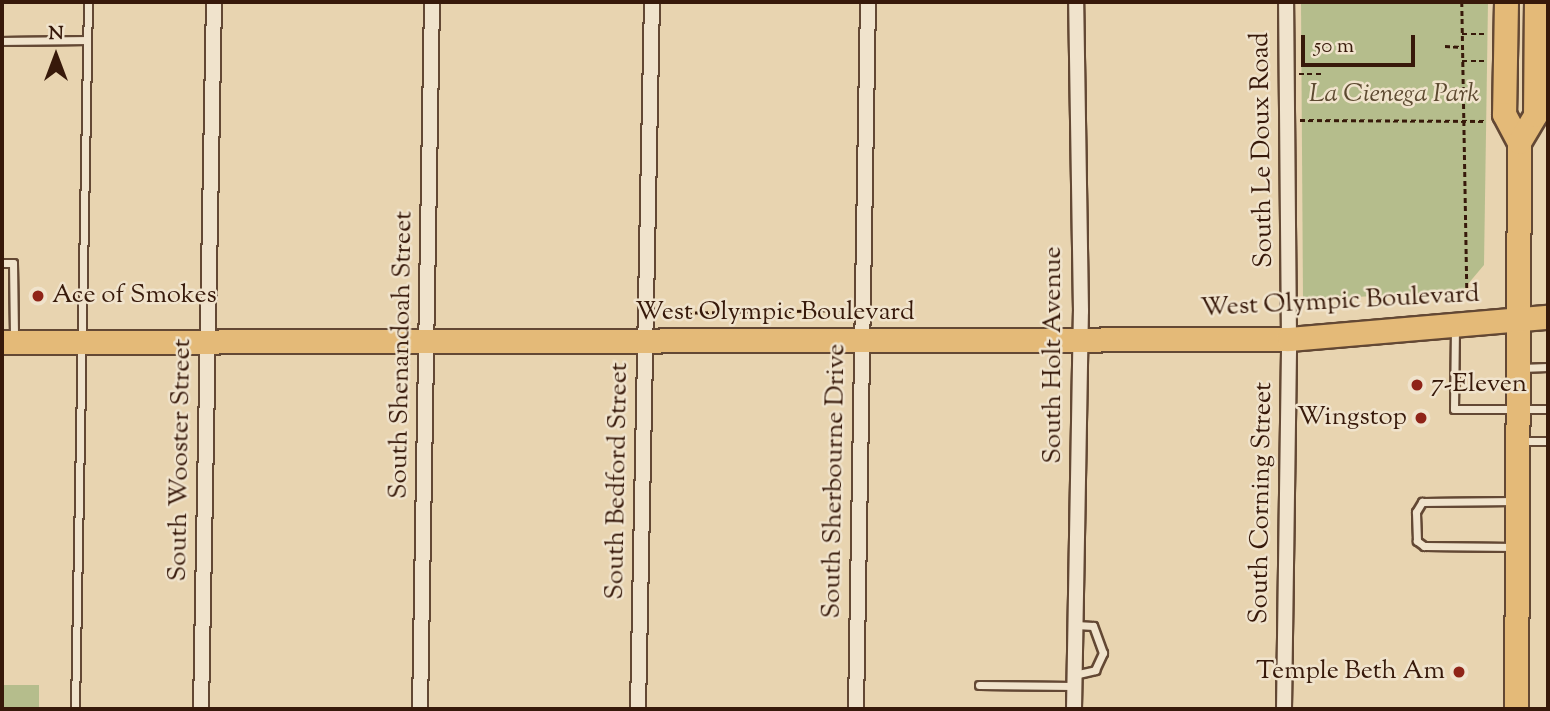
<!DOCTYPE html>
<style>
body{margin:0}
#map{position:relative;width:1550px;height:711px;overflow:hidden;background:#e8d4b0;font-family:"Sorts Mill Goudy",serif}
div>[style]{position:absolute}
.green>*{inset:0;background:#b5bd8c;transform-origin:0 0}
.path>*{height:2.5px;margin-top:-1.25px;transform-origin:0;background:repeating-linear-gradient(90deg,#37190a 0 5px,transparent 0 8.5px)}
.roads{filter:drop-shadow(2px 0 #634834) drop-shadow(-2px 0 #634834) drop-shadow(0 2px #634834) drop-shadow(0 -2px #634834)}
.lane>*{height:7px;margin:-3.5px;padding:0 3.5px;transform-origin:3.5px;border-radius:3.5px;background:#f0e3cc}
.street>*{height:14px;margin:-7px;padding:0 7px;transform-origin:7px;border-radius:7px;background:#f0e3cc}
.primary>*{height:23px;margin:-11.5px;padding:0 11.5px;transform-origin:11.5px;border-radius:11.5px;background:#e4ba78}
.dots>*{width:19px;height:19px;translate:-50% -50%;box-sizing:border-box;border:4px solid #f0e3cc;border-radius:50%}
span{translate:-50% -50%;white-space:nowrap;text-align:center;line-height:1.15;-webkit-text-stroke:5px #f0e3cc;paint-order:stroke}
.park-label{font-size:26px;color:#5d4a31;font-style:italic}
.street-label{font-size:26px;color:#37190a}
.poi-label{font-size:26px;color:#37190a}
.left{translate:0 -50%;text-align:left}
.right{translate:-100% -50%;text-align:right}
.frame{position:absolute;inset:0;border:4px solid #37190a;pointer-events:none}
.north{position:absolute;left:21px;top:21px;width:70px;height:70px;-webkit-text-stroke:5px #f0e3cc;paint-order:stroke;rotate:0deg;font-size:19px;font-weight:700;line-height:28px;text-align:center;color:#37190a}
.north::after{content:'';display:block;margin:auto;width:24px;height:32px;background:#37190a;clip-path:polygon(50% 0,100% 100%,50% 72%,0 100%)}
.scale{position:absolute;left:1301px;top:35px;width:114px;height:32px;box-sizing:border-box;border:4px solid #37190a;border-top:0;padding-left:9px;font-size:21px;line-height:24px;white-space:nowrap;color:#37190a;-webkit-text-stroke:5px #f0e3cc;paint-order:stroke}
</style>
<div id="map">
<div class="green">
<div style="clip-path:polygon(1301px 2px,1488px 2px,1484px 265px,1462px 291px,1303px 300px)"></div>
<div style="left:2px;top:685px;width:37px;height:24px"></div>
</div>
<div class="path">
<div style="left:1462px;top:2px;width:289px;rotate:89deg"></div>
<div style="left:1462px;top:34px;width:25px"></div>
<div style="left:1445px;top:46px;width:17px;rotate:3deg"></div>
<div style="left:1462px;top:61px;width:25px"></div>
<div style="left:1299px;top:74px;width:24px"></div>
<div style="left:1300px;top:120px;width:186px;rotate:0.3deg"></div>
<div style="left:661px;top:313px;width:186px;rotate:-0.9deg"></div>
</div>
<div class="roads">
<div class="lane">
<div style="left:2px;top:41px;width:84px;rotate:-0.7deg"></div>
<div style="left:2px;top:263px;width:11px"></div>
<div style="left:13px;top:263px;width:76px;rotate:89.2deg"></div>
<div style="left:1455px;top:328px;width:81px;rotate:90.7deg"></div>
<div style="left:1454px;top:409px;width:94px"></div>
<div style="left:1521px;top:368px;width:27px;rotate:-2deg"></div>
<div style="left:1520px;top:441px;width:28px"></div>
<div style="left:1515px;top:547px;width:91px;rotate:-179.4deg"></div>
<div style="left:1424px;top:546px;width:9px;rotate:-144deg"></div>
<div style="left:1417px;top:541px;width:29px;rotate:-92deg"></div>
<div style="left:1416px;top:512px;width:12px;rotate:-59deg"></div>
<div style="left:1422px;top:502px;width:93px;rotate:-0.6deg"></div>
<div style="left:1074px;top:675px;width:22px;rotate:-13deg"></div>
<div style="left:1095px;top:670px;width:19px;rotate:-65deg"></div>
<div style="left:1103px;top:653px;width:29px;rotate:-110deg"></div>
<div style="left:1093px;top:626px;width:17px;rotate:-177deg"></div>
<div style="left:979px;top:685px;width:95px;rotate:0.6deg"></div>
<div style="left:75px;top:709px;width:707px;rotate:-88.95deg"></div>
</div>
<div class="street">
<div style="left:201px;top:709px;width:707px;rotate:-88.95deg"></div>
<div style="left:420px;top:709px;width:707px;rotate:-89.03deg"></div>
<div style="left:638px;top:709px;width:707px;rotate:-88.87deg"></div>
<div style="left:856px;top:709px;width:707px;rotate:-89.03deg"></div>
<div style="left:1074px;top:709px;width:398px;rotate:-89deg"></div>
<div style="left:1081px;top:311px;width:309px;rotate:-90.9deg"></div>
<div style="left:1284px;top:709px;width:370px;rotate:-89.2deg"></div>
<div style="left:1289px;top:339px;width:337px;rotate:-90.5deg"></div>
</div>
<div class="primary">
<div style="left:1506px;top:2px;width:112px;rotate:91deg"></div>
<div style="left:1504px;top:114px;width:32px;rotate:62deg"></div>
<div style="left:1519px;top:142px;width:567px;rotate:90.3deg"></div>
<div style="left:1519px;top:142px;width:31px;rotate:-59deg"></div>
<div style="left:1535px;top:115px;width:113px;rotate:-89.5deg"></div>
<div style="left:2px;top:342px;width:1287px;rotate:-0.13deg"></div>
<div style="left:1289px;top:339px;width:260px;rotate:-4.9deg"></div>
</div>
</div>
<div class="dots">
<div style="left:38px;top:296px;background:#8f2418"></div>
<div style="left:1417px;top:385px;background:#8f2418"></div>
<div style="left:1421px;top:418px;background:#8f2418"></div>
<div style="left:1459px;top:672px;background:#8f2418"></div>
</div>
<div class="park-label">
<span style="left:1394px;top:95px">La Cienega Park</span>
</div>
<div class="street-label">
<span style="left:1263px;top:150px;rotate:-91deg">South Le Doux Road</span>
<span style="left:1340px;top:302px;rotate:-3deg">West Olympic Boulevard</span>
<span style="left:775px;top:313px">West Olympic Boulevard</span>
<span style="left:402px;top:355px;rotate:-89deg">South Shenandoah Street</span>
<span style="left:1054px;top:355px;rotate:-90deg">South Holt Avenue</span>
<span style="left:181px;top:460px;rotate:-89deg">South Wooster Street</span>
<span style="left:618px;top:481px;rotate:-89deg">South Bedford Street</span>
<span style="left:835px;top:481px;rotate:-89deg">South Sherbourne Drive</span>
<span style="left:1262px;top:503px;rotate:-89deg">South Corning Street</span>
</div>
<div class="poi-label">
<span class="left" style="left:52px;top:296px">Ace of Smokes</span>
<span class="left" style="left:1431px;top:385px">7-Eleven</span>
<span class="right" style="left:1407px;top:418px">Wingstop</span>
<span class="right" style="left:1445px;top:672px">Temple Beth Am</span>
</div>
<div class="frame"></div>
<div class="north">N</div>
<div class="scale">50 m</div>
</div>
